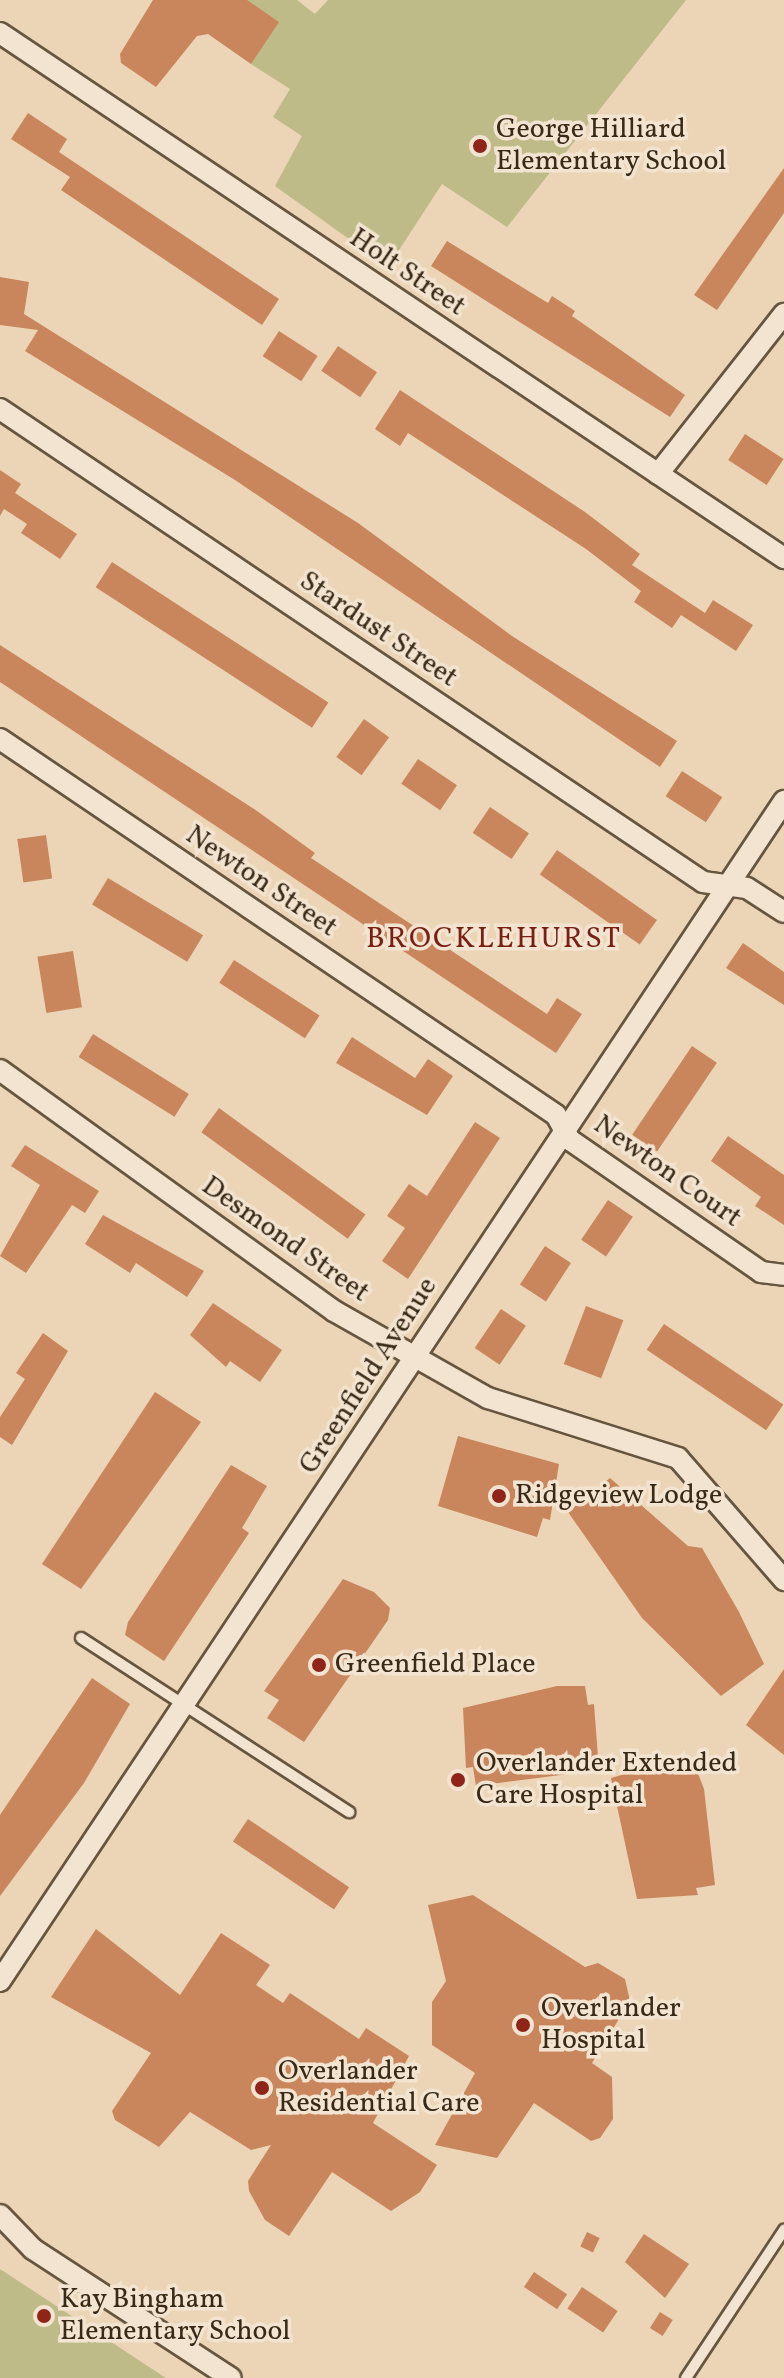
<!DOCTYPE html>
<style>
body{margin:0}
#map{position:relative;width:784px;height:2378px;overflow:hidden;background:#ebd5b6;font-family:Vollkorn,serif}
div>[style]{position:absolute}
.green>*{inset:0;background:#bebb89}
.building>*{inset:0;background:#c9865c;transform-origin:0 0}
.roads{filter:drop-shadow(2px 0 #66553f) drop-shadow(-2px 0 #66553f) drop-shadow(0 2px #66553f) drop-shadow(0 -2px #66553f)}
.lane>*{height:10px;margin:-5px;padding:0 5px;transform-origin:5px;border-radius:5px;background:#f2e4d0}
.street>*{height:20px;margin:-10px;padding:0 10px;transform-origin:10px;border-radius:10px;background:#f2e4d0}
.dots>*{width:22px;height:22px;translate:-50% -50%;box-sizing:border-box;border:4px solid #f2e4d0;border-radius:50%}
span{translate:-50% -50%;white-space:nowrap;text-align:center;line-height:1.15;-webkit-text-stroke:7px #f2e4d0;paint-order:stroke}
.poi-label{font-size:28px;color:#392a17}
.left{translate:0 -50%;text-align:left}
.street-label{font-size:28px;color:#392a17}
.neighbourhood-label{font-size:30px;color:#7a1f14;letter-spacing:2px}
</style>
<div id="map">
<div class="green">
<div style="clip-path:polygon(247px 0,297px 0,315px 14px,328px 0,686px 0,507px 227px,442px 184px,388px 267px,275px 186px,302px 136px,273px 117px,290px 89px,251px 64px)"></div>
<div style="clip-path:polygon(0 2269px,166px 2378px,0 2378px)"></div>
</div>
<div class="building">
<div style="clip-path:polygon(153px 0,247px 0,279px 22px,251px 64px,208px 34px,197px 36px,156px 87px,121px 63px,120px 54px)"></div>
<div style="clip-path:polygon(28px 113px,67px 139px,59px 152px,279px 299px,262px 325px,61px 190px,70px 177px,11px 139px)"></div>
<div style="clip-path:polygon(784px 168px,784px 213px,717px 310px,694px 295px)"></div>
<div style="clip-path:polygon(447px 241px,548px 303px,552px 296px,575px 311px,572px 316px,685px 395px,670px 417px,431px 266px)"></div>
<div style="clip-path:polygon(0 277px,29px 282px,24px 314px,358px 523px,512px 636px,677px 741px,660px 767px,235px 480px,25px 351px,38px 330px,0 325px)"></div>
<div style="left:279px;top:331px;width:46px;height:30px;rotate:33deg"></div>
<div style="left:338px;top:346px;width:47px;height:30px;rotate:34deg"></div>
<div style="clip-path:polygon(400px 390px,585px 512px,640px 554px,632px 565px,705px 613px,713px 600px,753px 625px,736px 651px,681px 615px,672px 628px,634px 602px,641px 591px,586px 549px,408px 433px,400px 446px,375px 429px)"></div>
<div style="left:745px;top:434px;width:46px;height:31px;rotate:33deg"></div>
<div style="clip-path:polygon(0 470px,21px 484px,15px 493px,77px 534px,60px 559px,21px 533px,27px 524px,4px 509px,0 516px)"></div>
<div style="left:112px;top:562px;width:258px;height:30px;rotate:33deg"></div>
<div style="clip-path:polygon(0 645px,257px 811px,315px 853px,311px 858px,547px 1014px,557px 998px,582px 1014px,556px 1053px,0 682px)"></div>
<div style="left:364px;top:719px;width:31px;height:47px;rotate:36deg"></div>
<div style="left:418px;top:759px;width:47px;height:30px;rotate:34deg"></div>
<div style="left:682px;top:771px;width:48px;height:30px;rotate:33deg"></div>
<div style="left:490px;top:807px;width:47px;height:31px;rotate:34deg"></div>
<div style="left:46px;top:835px;width:44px;height:29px;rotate:82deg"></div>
<div style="left:557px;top:850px;width:122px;height:30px;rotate:35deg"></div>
<div style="left:108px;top:878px;width:111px;height:31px;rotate:31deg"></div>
<div style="clip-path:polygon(743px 943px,784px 972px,784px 1005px,726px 968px)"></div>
<div style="left:73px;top:951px;width:57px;height:36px;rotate:81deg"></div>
<div style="left:234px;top:960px;width:102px;height:27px;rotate:33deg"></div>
<div style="left:93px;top:1034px;width:113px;height:27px;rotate:32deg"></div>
<div style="clip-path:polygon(352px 1037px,415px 1078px,428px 1059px,453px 1076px,427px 1115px,336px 1063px)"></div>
<div style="left:692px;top:1046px;width:30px;height:107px;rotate:34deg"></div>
<div style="left:219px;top:1108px;width:181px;height:30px;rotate:36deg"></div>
<div style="clip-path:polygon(475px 1122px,500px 1138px,408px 1279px,382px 1261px,405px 1228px,387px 1216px,409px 1184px,427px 1196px)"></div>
<div style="clip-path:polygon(728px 1136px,784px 1175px,784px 1225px,755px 1206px,761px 1197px,711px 1161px)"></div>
<div style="clip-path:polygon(25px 1145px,99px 1191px,85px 1213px,72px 1205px,26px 1273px,0 1256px,40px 1185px,11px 1166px)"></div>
<div style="left:608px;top:1200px;width:30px;height:48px;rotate:34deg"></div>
<div style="clip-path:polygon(103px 1215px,204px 1271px,187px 1297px,136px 1263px,130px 1273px,85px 1244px)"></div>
<div style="left:545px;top:1246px;width:31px;height:46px;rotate:33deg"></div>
<div style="clip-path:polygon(213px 1303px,282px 1350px,260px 1382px,230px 1361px,226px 1367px,190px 1335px)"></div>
<div style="left:586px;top:1306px;width:40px;height:62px;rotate:21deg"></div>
<div style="left:501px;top:1309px;width:30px;height:47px;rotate:34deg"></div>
<div style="left:664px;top:1324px;width:144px;height:31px;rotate:34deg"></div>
<div style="clip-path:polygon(43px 1333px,68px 1351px,12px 1445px,0 1437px,0 1417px,25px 1379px,16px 1373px)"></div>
<div style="clip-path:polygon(155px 1392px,201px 1422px,81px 1589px,42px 1564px)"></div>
<div style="clip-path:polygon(458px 1436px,559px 1464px,550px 1520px,543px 1518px,537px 1537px,438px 1506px)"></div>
<div style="clip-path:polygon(231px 1465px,267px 1486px,242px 1528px,249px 1533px,164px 1661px,125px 1635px,128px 1622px)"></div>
<div style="clip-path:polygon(610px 1478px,688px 1546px,702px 1548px,739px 1612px,764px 1664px,721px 1696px,642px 1618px,568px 1512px)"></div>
<div style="clip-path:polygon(343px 1579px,374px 1592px,390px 1608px,388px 1620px,304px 1742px,267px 1718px,279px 1700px,264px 1691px)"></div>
<div style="clip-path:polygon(784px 1669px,784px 1755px,746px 1725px)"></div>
<div style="clip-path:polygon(92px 1678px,130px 1704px,84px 1783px,0 1896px,0 1815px)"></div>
<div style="clip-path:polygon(557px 1686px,585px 1686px,588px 1705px,594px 1704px,599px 1770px,476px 1786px,473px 1767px,466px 1768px,463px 1708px)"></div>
<div style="clip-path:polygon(673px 1760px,674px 1766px,694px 1763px,704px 1789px,715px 1885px,696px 1888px,698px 1895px,637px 1899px,611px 1778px)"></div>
<div style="left:248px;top:1819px;width:122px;height:27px;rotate:34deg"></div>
<div style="clip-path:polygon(473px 1895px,585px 1967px,598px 1963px,625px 1979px,630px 2001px,592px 2063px,612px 2077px,613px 2119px,600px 2138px,591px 2141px,534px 2103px,497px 2158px,435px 2145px,475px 2073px,432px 2045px,432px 2002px,446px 1981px,428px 1905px)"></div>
<div style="clip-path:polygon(96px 1929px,180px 1995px,221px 1933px,270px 1965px,256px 1985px,283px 2003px,290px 1993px,359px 2039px,366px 2028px,409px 2056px,373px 2123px,437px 2165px,420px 2192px,391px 2211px,332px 2172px,289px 2236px,265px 2220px,249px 2191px,248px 2181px,271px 2145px,251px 2150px,190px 2112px,159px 2147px,115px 2120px,112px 2111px,151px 2053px,51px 1997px)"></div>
<div style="left:587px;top:2232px;width:14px;height:16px;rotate:25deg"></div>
<div style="clip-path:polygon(644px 2234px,689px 2264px,665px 2298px,625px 2262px)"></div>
<div style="left:534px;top:2272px;width:40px;height:18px;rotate:34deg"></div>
<div style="left:582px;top:2287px;width:43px;height:26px;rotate:34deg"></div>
<div style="left:660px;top:2312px;width:15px;height:19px;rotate:32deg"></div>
</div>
<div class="roads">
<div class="lane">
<div style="left:81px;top:1638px;width:320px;rotate:33deg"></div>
<div style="left:686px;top:2378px;width:178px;rotate:-56.5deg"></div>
</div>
<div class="street">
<div style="left:0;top:33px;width:944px;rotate:33.81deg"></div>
<div style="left:0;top:409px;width:847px;rotate:33.93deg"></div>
<div style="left:703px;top:882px;width:44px;rotate:7.8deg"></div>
<div style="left:747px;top:888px;width:44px;rotate:33deg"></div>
<div style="left:658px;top:474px;width:204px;rotate:-51.8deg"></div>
<div style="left:0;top:739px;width:671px;rotate:34.07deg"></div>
<div style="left:556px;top:1115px;width:29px;rotate:61deg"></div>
<div style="left:570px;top:1140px;width:232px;rotate:34.6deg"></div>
<div style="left:761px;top:1272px;width:23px;rotate:7deg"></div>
<div style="left:0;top:1070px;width:412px;rotate:35.8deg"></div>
<div style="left:334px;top:1311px;width:177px;rotate:29.5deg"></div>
<div style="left:488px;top:1398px;width:199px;rotate:17.5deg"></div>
<div style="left:678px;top:1458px;width:162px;rotate:49deg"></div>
<div style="left:0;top:1981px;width:1417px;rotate:-56.4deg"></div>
<div style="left:0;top:2215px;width:47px;rotate:45.9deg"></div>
<div style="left:33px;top:2249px;width:236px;rotate:33.1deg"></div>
</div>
</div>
<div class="dots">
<div style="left:480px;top:146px;background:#8f2418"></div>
<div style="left:499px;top:1496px;background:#8f2418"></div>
<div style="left:319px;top:1665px;background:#8f2418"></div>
<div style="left:458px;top:1780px;background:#8f2418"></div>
<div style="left:523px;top:2025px;background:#8f2418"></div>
<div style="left:262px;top:2088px;background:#8f2418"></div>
<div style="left:44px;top:2316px;background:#8f2418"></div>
</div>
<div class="poi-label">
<span class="left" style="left:496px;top:146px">George Hilliard<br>Elementary School</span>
<span class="left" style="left:515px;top:1496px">Ridgeview Lodge</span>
<span class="left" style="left:335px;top:1665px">Greenfield Place</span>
<span class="left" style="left:476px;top:1780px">Overlander Extended<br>Care Hospital</span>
<span class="left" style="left:541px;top:2025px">Overlander<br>Hospital</span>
<span class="left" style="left:278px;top:2088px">Overlander<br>Residential Care</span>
<span class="left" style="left:60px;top:2316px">Kay Bingham<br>Elementary School</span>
</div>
<div class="street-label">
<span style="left:407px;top:273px;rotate:34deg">Holt Street</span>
<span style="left:378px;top:630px;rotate:34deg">Stardust Street</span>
<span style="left:261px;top:882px;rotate:34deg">Newton Street</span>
<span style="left:667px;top:1172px;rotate:35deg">Newton Court</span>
<span style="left:285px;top:1240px;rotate:35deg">Desmond Street</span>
<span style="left:369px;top:1376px;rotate:-57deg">Greenfield Avenue</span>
</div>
<div class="neighbourhood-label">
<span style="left:494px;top:939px">BROCKLEHURST</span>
</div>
</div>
